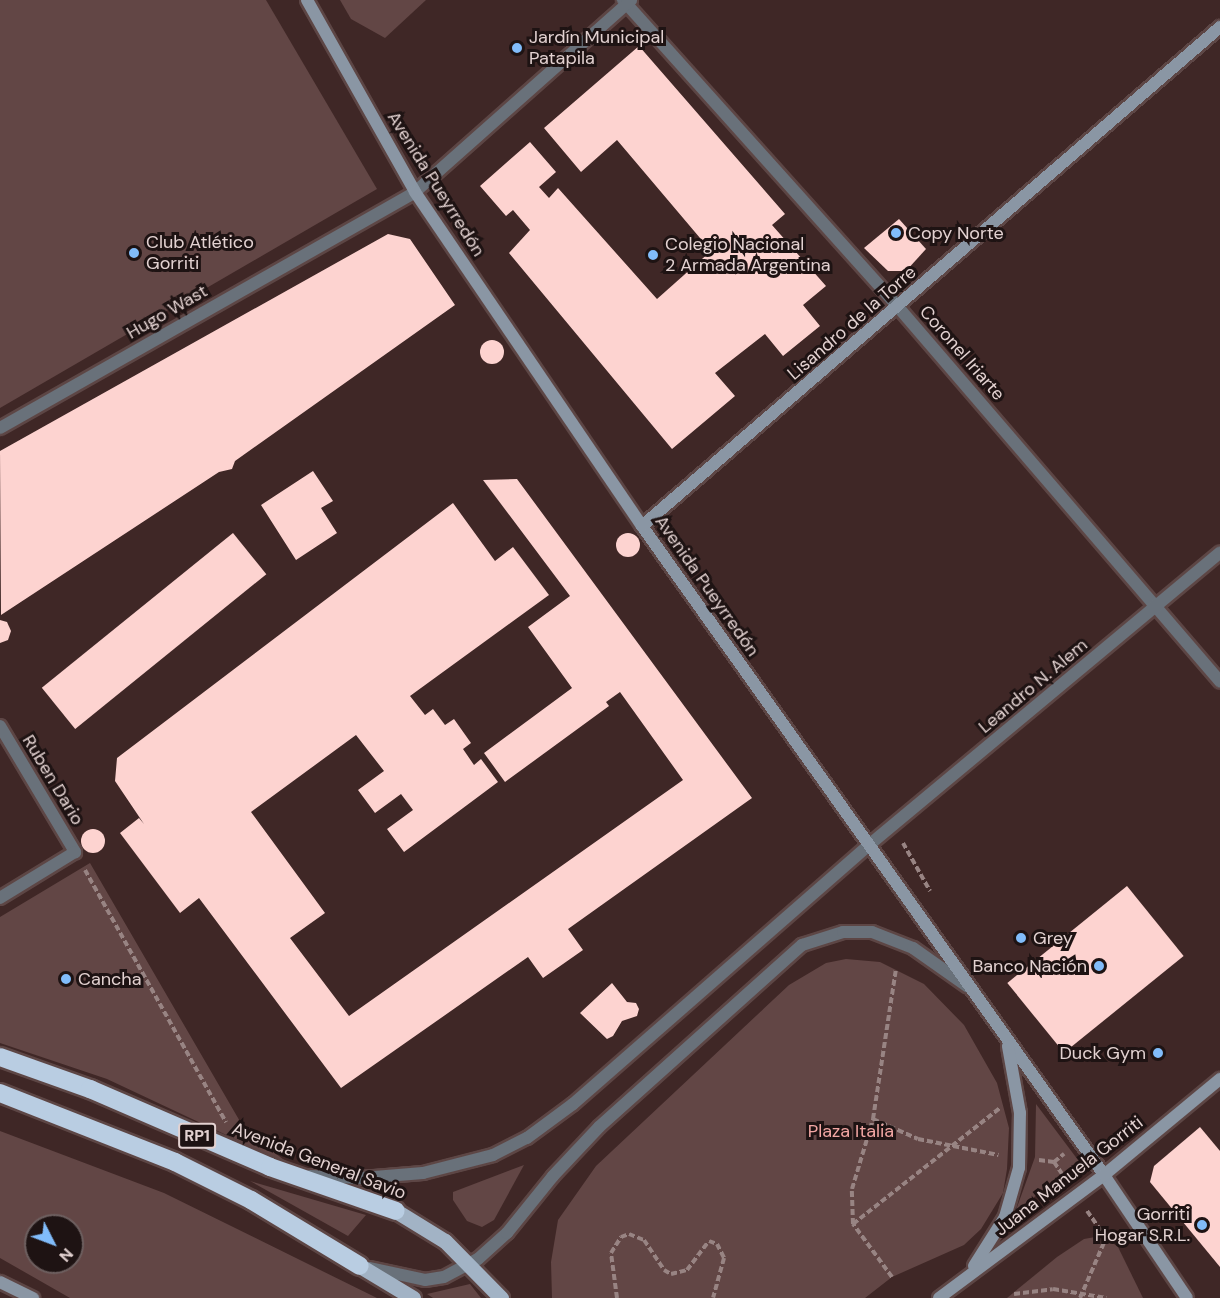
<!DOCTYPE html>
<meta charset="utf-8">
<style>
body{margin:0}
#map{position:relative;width:1220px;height:1298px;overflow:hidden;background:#3f2726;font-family:"DM Sans",sans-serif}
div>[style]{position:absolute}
.green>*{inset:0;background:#624645}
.building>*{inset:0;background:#fdd3d0;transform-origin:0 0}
.round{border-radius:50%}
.path>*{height:4px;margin-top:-2px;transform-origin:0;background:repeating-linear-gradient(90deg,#988483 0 6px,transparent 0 9px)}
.roads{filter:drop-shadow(2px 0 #5d4645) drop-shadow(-2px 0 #5d4645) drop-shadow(0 2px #5d4645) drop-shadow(0 -2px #5d4645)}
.street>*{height:12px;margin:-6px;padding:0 6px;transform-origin:6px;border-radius:6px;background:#69717a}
.secondary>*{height:12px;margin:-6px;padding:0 6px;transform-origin:6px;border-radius:6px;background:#8a96a4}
.primary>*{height:15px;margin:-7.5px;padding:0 7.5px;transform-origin:7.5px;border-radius:7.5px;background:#a2b3c5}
.highway>*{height:18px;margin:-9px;padding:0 9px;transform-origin:9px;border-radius:9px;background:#b9cde2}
.dots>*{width:16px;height:16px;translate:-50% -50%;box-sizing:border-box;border:3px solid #1e1313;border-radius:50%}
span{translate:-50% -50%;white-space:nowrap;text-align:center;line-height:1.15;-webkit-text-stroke:6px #1e1313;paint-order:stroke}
.shield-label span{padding:2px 4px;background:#1e1313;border:2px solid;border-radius:4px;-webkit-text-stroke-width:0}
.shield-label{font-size:16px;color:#e3d2d1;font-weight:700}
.poi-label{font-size:18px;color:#e3d2d1}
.left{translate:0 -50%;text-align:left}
.right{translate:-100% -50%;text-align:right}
.street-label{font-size:18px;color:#e3d2d1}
.park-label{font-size:18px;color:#f3a7a4}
.north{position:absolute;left:24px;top:1214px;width:60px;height:60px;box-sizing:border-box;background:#1e1313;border:2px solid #6d5f5f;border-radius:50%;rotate:132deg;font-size:16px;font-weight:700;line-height:24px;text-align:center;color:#e3d2d1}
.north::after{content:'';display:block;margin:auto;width:21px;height:27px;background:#81bcfa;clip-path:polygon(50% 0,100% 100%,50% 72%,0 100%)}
</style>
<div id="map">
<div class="green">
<div style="clip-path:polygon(0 0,266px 0,377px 189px,0 408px)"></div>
<div style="clip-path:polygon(340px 0,426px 0,385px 38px,351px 19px)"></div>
<div style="clip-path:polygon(90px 863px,245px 1130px,292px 1166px,107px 1079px,0 1043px,0 917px)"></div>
<div style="clip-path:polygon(846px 959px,880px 962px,924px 984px,964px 1025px,997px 1083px,1009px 1128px,1007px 1169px,1003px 1193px,981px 1229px,964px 1245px,892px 1277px,865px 1298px,552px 1298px,551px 1262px,558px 1220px,596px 1166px,789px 985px,826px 963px)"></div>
<div style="clip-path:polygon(1036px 1104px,1081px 1164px,1016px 1210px,1035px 1157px)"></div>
<div style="clip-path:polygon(evenodd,0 1131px,164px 1193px,377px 1298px,70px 1298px,0 1258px,0 1131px,36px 1226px,72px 1226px,72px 1262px,36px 1262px,36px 1226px)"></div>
<div style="clip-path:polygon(524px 1165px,494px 1220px,482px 1227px,467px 1221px,453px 1200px,453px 1192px)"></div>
<div style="clip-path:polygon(250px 1181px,366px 1215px,348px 1236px)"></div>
<div style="clip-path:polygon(1095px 1237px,1106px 1238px,1118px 1247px,1143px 1298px,1007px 1298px,1057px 1257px,1084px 1239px)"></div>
<div style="clip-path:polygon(470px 1284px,481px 1298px,433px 1298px,427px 1294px)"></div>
</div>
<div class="building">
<div style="clip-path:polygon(639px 46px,785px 214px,772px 225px,826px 286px,803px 305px,820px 326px,783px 356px,765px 334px,715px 373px,735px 396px,672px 449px,509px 253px,530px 230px,513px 210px,506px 216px,480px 186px,530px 142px,556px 172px,539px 187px,549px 198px,558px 188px,657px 299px,711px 251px,617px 140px,581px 172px,544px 128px)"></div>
<div style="clip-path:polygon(899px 219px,926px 249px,906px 271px,888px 271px,864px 248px)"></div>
<div style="clip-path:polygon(388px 234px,410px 239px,455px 305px,235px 461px,232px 469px,219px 472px,1px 615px,0 451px)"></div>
<div class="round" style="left:480px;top:340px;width:24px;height:24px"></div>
<div style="clip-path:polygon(313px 471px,333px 501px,321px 508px,337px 533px,296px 560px,261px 505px)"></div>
<div style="clip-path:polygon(517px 479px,752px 798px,568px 929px,583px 950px,543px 978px,528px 957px,341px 1088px,199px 898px,180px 913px,120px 833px,139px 818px,144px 824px,115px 781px,117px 758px,453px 503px,495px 561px,513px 547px,549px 595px,410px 696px,425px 715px,433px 709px,445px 725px,454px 719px,471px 743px,463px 749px,474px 765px,481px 759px,498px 782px,404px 852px,387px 829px,413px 810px,401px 794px,375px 813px,358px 790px,384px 771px,356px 735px,251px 812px,325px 913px,290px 938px,349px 1016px,683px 780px,620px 692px,606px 702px,609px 706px,505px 782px,484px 753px,572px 688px,528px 627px,570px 596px,483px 480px)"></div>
<div style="left:233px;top:533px;width:53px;height:246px;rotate:51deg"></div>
<div class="round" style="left:616px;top:533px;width:24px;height:24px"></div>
<div style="clip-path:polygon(0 620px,7px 622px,11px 631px,8px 640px,0 643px)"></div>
<div class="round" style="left:81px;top:829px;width:24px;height:24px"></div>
<div style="left:1127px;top:886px;width:90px;height:154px;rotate:51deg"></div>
<div style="clip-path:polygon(612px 983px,627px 1002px,636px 1003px,639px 1009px,637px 1016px,622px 1021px,613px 1036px,607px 1039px,580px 1013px)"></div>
<div style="clip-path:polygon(1200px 1127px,1220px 1151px,1220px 1267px,1150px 1182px,1154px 1166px)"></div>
</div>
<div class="path">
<div style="left:903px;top:843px;width:55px;rotate:60.6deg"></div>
<div style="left:85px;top:870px;width:289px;rotate:60.8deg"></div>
<div style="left:873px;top:1119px;width:49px;rotate:24deg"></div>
<div style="left:918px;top:1139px;width:82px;rotate:11.3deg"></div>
<div style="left:1039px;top:1160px;width:15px;rotate:8deg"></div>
<div style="left:1054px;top:1162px;width:13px;rotate:-39deg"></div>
<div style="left:1054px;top:1162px;width:22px;rotate:56deg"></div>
<div style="left:853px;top:1224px;width:187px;rotate:-38.3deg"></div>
<div style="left:892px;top:1277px;width:66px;rotate:-126.3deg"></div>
<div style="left:853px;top:1224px;width:35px;rotate:-92deg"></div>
<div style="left:852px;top:1189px;width:73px;rotate:-73.3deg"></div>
<div style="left:873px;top:1119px;width:152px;rotate:-81.3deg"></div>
<div style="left:1014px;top:1294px;width:39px;rotate:-7deg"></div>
<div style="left:1053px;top:1289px;width:54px;rotate:9.6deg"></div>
<div style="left:617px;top:1298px;width:45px;rotate:-97.6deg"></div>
<div style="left:611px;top:1253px;width:19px;rotate:-58deg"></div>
<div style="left:621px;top:1237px;width:9px;rotate:-21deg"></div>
<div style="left:629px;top:1234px;width:16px;rotate:22deg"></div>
<div style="left:644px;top:1240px;width:36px;rotate:56deg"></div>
<div style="left:664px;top:1270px;width:8px;rotate:30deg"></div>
<div style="left:671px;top:1274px;width:16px;rotate:-14deg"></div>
<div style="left:687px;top:1270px;width:36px;rotate:-53deg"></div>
<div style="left:709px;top:1241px;width:9px;rotate:21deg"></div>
<div style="left:717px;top:1244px;width:16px;rotate:63deg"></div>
<div style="left:724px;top:1258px;width:41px;rotate:105.4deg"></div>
<div style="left:1080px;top:1298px;width:65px;rotate:-66.6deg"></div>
<div style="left:1106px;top:1238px;width:33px;rotate:-125deg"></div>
</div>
<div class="roads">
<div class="street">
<div style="left:623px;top:0;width:412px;rotate:48.1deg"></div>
<div style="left:898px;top:307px;width:494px;rotate:49.3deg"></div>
<div style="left:0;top:428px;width:477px;rotate:-29.6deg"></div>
<div style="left:415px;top:192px;width:289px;rotate:-41.6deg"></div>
<div style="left:0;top:726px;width:147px;rotate:59.2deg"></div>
<div style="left:75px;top:852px;width:88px;rotate:148.5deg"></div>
<div style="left:310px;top:1176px;width:52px;rotate:2.2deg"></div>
<div style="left:362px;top:1178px;width:61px;rotate:-4.7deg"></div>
<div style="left:423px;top:1173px;width:72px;rotate:-14.4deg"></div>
<div style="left:493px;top:1155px;width:38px;rotate:-27deg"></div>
<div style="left:527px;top:1138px;width:57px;rotate:-36.5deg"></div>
<div style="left:573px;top:1104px;width:393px;rotate:-41.2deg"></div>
<div style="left:869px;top:845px;width:457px;rotate:-39.8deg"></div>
<div style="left:370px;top:1268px;width:56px;rotate:12.3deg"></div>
<div style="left:425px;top:1280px;width:19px;rotate:-9deg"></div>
<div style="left:444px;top:1277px;width:38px;rotate:-28deg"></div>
<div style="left:478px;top:1259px;width:39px;rotate:-42deg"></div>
<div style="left:507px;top:1233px;width:73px;rotate:-51.1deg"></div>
<div style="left:553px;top:1176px;width:67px;rotate:-46.8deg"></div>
<div style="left:599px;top:1127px;width:273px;rotate:-41.9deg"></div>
<div style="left:802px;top:945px;width:43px;rotate:-17.6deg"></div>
<div style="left:843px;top:932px;width:29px"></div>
<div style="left:872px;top:932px;width:44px;rotate:21.3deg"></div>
<div style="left:913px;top:948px;width:67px;rotate:35.3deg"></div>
</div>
<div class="secondary">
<div style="left:307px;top:0;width:220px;rotate:60.6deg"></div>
<div style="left:415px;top:192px;width:404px;rotate:55.8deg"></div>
<div style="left:642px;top:526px;width:797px;rotate:54.55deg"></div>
<div style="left:1104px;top:1175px;width:148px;rotate:56deg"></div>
<div style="left:642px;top:526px;width:764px;rotate:-40.8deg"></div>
<div style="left:974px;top:1266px;width:58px;rotate:-57.7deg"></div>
<div style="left:1005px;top:1217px;width:51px;rotate:-74.1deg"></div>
<div style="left:1019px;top:1168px;width:55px;rotate:-89deg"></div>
<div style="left:1020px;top:1113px;width:68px;rotate:-100.2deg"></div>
<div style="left:0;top:1282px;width:37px;rotate:26deg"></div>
<div style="left:939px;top:1298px;width:206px;rotate:-36.7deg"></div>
<div style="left:1104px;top:1175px;width:151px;rotate:-39.6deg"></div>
</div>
<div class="primary">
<div style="left:396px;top:1211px;width:57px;rotate:31.5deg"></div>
<div style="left:445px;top:1241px;width:80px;rotate:45.5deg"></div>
<div style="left:360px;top:1266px;width:62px;rotate:31.1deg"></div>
</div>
<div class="highway">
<div style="left:0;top:1057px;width:96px;rotate:19.6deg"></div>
<div style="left:90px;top:1089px;width:196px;rotate:23.4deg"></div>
<div style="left:270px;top:1167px;width:133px;rotate:19.2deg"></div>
<div style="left:0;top:1093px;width:188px;rotate:21.5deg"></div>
<div style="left:175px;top:1162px;width:85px;rotate:26.6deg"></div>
<div style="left:251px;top:1200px;width:127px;rotate:31.2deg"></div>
</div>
</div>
<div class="dots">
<div style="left:517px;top:48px;background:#81bcfa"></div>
<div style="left:896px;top:233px;background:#81bcfa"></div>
<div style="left:134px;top:253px;background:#81bcfa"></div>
<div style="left:653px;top:255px;background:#81bcfa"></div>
<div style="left:1021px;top:938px;background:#81bcfa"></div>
<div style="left:1099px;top:966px;background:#81bcfa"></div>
<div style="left:66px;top:979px;background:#81bcfa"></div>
<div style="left:1158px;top:1053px;background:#81bcfa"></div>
<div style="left:1202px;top:1225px;background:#81bcfa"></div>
</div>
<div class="shield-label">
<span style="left:197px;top:1136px">RP1</span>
</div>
<div class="poi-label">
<span class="left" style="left:529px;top:48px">Jardín Municipal<br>Patapila</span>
<span class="left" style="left:908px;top:233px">Copy Norte</span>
<span class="left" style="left:146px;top:253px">Club Atlético<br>Gorriti</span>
<span class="left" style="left:665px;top:255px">Colegio Nacional<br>2 Armada Argentina</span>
<span class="left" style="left:1033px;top:938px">Grey</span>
<span class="right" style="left:1087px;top:966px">Banco Nación</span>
<span class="left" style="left:78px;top:979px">Cancha</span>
<span class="right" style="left:1146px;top:1053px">Duck Gym</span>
<span class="right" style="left:1190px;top:1225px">Gorriti<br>Hogar S.R.L.</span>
</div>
<div class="street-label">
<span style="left:436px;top:184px;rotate:58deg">Avenida Pueyrredón</span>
<span style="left:167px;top:312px;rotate:-30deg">Hugo Wast</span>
<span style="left:852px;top:323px;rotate:-41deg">Lisandro de la Torre</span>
<span style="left:962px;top:353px;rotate:49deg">Coronel Iriarte</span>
<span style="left:707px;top:586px;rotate:55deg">Avenida Pueyrredón</span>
<span style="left:1033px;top:686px;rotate:-40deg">Leandro N. Alem</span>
<span style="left:53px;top:780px;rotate:59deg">Ruben Dario</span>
<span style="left:319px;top:1161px;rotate:21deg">Avenida General Savio</span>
<span style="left:1069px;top:1176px;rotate:-38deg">Juana Manuela Gorriti</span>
</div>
<div class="park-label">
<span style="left:851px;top:1131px">Plaza Italia</span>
</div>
<div class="north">N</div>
</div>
